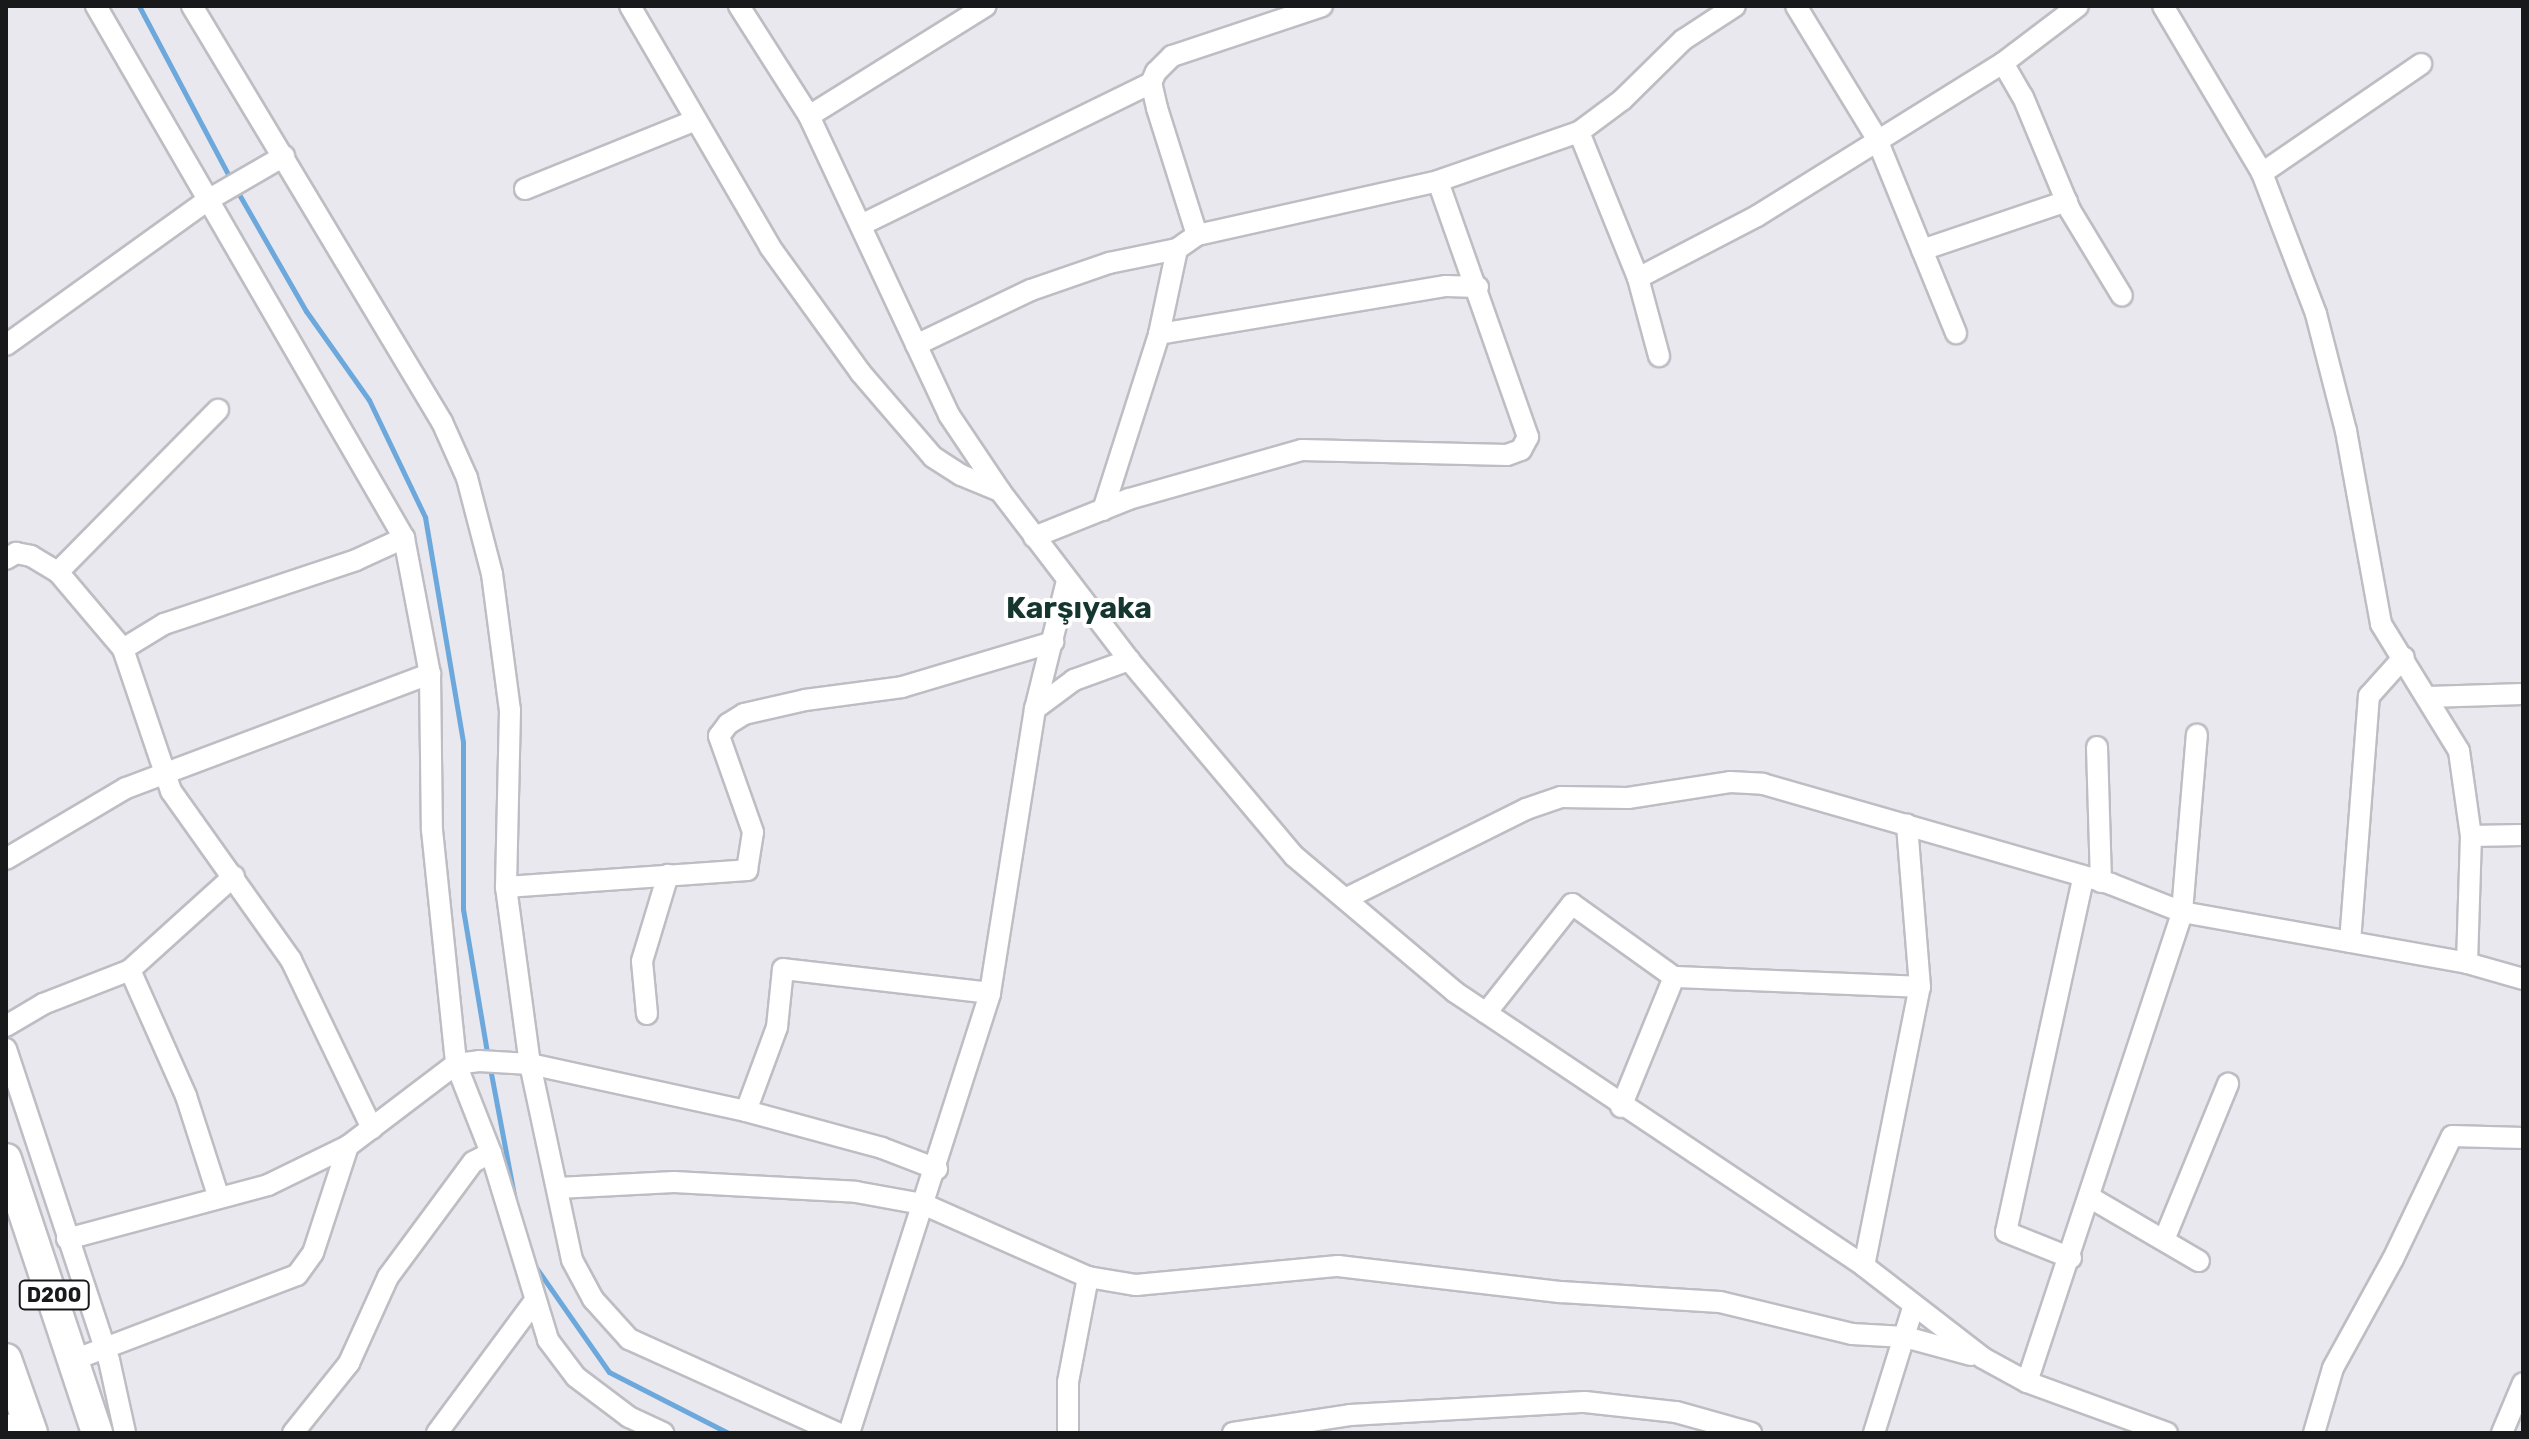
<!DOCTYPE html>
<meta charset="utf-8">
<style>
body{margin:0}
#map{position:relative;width:2529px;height:1439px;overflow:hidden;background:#e8e8ee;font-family:Rubik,sans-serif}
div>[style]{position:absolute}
.stream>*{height:5px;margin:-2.5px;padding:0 2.5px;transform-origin:2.5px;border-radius:2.5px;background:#6da8dc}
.roads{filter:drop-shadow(2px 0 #bdbdc3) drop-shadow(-2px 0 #bdbdc3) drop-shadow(0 2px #bdbdc3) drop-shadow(0 -2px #bdbdc3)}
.minor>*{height:20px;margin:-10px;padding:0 10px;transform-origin:10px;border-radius:10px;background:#fff}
.highway>*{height:30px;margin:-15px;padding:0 15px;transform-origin:15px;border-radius:15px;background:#fff}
span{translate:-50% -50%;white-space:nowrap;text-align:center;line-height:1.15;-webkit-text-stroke:8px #fff;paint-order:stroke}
.shield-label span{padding:2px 6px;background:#fff;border:2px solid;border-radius:6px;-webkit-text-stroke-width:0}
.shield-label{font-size:20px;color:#18191b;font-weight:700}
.district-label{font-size:30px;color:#15352f;font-weight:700}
.frame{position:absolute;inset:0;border:8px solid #18191b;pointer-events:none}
</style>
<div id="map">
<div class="stream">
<div style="left:139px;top:6px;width:197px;rotate:62.1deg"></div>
<div style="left:236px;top:189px;width:141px;rotate:60.2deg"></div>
<div style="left:306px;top:311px;width:109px;rotate:54.7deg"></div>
<div style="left:369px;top:400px;width:130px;rotate:64.4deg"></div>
<div style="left:425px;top:517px;width:228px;rotate:80.4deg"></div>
<div style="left:463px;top:742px;width:167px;rotate:90deg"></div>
<div style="left:463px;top:909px;width:151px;rotate:80.5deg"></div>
<div style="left:490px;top:1068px;width:134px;rotate:79.3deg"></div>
<div style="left:535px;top:1266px;width:129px;rotate:55.1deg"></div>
<div style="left:609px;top:1372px;width:134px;rotate:27.1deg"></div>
</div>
<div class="roads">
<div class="minor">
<div style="left:96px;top:6px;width:615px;rotate:59.93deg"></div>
<div style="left:404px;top:538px;width:138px;rotate:79.2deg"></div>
<div style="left:430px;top:674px;width:156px;rotate:89.3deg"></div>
<div style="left:432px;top:830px;width:235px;rotate:84.1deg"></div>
<div style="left:456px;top:1064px;width:96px;rotate:68.5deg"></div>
<div style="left:491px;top:1153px;width:195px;rotate:73deg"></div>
<div style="left:548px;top:1340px;width:46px;rotate:52.9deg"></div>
<div style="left:576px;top:1377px;width:66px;rotate:37deg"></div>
<div style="left:629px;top:1417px;width:38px;rotate:25deg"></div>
<div style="left:192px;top:6px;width:485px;rotate:59deg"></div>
<div style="left:442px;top:422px;width:61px;rotate:65.9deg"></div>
<div style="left:467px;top:478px;width:99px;rotate:75.4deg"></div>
<div style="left:492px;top:574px;width:137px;rotate:82.5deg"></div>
<div style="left:510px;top:710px;width:177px;rotate:91.3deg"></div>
<div style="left:506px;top:887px;width:179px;rotate:82.3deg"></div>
<div style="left:530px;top:1064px;width:200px;rotate:77.9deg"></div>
<div style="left:572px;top:1260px;width:44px;rotate:61.7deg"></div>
<div style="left:593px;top:1299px;width:54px;rotate:48deg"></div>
<div style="left:629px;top:1339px;width:228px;rotate:24.3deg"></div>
<div style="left:630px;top:6px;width:279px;rotate:59.8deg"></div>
<div style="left:770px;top:247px;width:154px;rotate:54.2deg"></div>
<div style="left:860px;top:372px;width:112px;rotate:49.3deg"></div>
<div style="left:933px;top:457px;width:33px;rotate:33deg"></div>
<div style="left:961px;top:475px;width:42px;rotate:22.3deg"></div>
<div style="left:1000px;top:491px;width:213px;rotate:52.6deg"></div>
<div style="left:1129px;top:660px;width:256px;rotate:49.9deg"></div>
<div style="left:1294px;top:856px;width:211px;rotate:40.2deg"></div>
<div style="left:1455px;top:992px;width:492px;rotate:33.8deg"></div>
<div style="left:1864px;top:1266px;width:150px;rotate:37.7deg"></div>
<div style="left:1983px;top:1358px;width:50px;rotate:28.6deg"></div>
<div style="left:2027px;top:1382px;width:149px;rotate:20deg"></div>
<div style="left:739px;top:6px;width:130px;rotate:57.5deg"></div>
<div style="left:809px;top:116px;width:330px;rotate:64.9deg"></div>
<div style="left:949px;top:415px;width:92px;rotate:56.1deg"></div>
<div style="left:1796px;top:6px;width:153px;rotate:58.6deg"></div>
<div style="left:1876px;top:137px;width:212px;rotate:67.8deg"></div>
<div style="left:2163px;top:6px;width:194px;rotate:59.3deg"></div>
<div style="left:2262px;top:173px;width:151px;rotate:69deg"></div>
<div style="left:2316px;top:314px;width:121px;rotate:75.6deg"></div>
<div style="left:2346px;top:431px;width:196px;rotate:79.7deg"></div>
<div style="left:2381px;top:624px;width:149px;rotate:58.4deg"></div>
<div style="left:2459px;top:751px;width:86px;rotate:82deg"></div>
<div style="left:2471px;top:836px;width:127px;rotate:91.8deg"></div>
<div style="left:2003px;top:63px;width:39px;rotate:60deg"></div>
<div style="left:2023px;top:97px;width:122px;rotate:67.4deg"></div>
<div style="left:2070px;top:210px;width:100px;rotate:58.8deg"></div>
<div style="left:809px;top:116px;width:208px;rotate:-31.9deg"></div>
<div style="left:1579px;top:132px;width:157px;rotate:68deg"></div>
<div style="left:1638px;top:278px;width:134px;rotate:-27.5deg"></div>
<div style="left:1757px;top:216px;width:290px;rotate:-31.9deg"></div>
<div style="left:2003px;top:63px;width:94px;rotate:-37.2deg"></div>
<div style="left:2262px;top:173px;width:193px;rotate:-34.4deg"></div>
<div style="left:525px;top:189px;width:181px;rotate:-22deg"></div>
<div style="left:861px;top:225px;width:323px;rotate:-26.1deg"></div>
<div style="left:1197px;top:235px;width:133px;rotate:-107.5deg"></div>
<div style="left:1157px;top:108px;width:26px;rotate:-103deg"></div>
<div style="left:1151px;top:83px;width:12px;rotate:-66deg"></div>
<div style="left:1156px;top:72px;width:23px;rotate:-45deg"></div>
<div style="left:1172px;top:56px;width:158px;rotate:-18.4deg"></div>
<div style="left:1922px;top:250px;width:153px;rotate:-18.7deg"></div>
<div style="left:1638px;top:278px;width:81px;rotate:74.9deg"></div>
<div style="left:1159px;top:334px;width:291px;rotate:-9.5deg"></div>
<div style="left:1446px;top:286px;width:32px;rotate:2deg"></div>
<div style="left:6px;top:345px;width:249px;rotate:-35.7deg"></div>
<div style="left:208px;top:200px;width:88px;rotate:-30.1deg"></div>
<div style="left:916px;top:345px;width:127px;rotate:-25.6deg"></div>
<div style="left:1031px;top:290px;width:83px;rotate:-19.1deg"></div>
<div style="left:1109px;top:263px;width:69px;rotate:-11.6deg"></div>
<div style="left:1103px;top:510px;width:185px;rotate:-72.3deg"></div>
<div style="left:1159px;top:334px;width:87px;rotate:-78deg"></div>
<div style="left:1177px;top:249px;width:24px;rotate:-35deg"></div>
<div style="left:1197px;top:235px;width:247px;rotate:-12.6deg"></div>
<div style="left:1438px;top:181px;width:149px;rotate:-19.2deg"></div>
<div style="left:1579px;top:132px;width:54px;rotate:-36.7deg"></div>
<div style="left:1622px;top:100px;width:86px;rotate:-44.5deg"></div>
<div style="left:1683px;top:40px;width:62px;rotate:-33.2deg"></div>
<div style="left:1034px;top:537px;width:102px;rotate:-21.8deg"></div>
<div style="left:1129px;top:499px;width:180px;rotate:-15.8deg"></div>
<div style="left:1302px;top:450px;width:205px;rotate:1.4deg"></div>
<div style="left:1507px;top:455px;width:15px;rotate:-20deg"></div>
<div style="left:1521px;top:450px;width:15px;rotate:-62deg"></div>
<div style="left:1528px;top:437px;width:271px;rotate:-109.4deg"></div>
<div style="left:6px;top:559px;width:12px;rotate:-31deg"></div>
<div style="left:16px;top:553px;width:15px;rotate:11deg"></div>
<div style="left:31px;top:556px;width:31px;rotate:31deg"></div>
<div style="left:58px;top:572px;width:101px;rotate:49.8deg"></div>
<div style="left:123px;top:649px;width:150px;rotate:71.3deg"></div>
<div style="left:171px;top:791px;width:207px;rotate:54.6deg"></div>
<div style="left:291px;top:960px;width:187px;rotate:64.3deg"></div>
<div style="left:58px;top:572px;width:228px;rotate:-45.4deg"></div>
<div style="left:123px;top:649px;width:48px;rotate:-31.4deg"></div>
<div style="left:164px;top:624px;width:202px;rotate:-18.4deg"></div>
<div style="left:356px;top:560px;width:53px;rotate:-24.6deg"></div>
<div style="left:2428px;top:697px;width:95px;rotate:-1.8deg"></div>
<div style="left:1035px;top:709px;width:49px;rotate:-36.6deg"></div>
<div style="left:1074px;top:680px;width:59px;rotate:-20deg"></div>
<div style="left:2097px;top:747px;width:135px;rotate:88.3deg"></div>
<div style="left:2471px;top:836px;width:52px;rotate:-1.1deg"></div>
<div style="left:6px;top:859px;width:139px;rotate:-30.6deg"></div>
<div style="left:126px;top:788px;width:325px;rotate:-20.6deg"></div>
<div style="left:506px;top:887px;width:242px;rotate:-4deg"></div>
<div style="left:747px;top:870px;width:38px;rotate:-81deg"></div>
<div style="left:753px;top:832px;width:102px;rotate:-109.5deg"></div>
<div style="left:719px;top:736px;width:15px;rotate:-53deg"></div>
<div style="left:728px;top:724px;width:19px;rotate:-32deg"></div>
<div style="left:744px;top:714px;width:63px;rotate:-12.9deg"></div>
<div style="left:805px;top:700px;width:98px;rotate:-7.6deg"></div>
<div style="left:902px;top:687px;width:158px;rotate:-16.6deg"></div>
<div style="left:1347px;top:898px;width:200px;rotate:-26.4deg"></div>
<div style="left:1526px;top:809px;width:37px;rotate:-19deg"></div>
<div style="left:1561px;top:797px;width:67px;rotate:0.9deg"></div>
<div style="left:1628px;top:798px;width:103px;rotate:-8.9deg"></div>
<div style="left:1730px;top:782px;width:33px;rotate:3deg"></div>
<div style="left:1763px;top:784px;width:362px;rotate:16deg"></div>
<div style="left:2111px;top:884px;width:76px;rotate:21.5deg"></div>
<div style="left:2182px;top:912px;width:290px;rotate:10.1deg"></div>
<div style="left:2467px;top:963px;width:58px;rotate:15.9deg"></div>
<div style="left:2350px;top:942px;width:247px;rotate:-85.6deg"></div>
<div style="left:2369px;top:696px;width:52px;rotate:-48.1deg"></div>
<div style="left:130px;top:970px;width:138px;rotate:66deg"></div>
<div style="left:186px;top:1096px;width:107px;rotate:72.1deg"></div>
<div style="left:1486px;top:1013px;width:139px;rotate:-51.7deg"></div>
<div style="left:1572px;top:904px;width:125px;rotate:35.6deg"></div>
<div style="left:1674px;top:977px;width:246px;rotate:2.3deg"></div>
<div style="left:647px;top:1014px;width:53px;rotate:-95.4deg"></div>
<div style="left:642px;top:961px;width:90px;rotate:-73.2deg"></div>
<div style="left:6px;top:1026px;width:43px;rotate:-30.7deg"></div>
<div style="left:43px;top:1004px;width:93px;rotate:-21.3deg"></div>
<div style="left:130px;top:970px;width:140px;rotate:-42.1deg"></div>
<div style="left:6px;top:1049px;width:328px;rotate:71.7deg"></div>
<div style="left:109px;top:1360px;width:75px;rotate:77.6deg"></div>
<div style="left:1621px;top:1107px;width:140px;rotate:-67.8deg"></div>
<div style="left:746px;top:1111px;width:90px;rotate:-69.7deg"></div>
<div style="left:777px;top:1027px;width:58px;rotate:-84.1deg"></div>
<div style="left:783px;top:969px;width:208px;rotate:6.6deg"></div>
<div style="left:558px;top:1188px;width:116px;rotate:-3deg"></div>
<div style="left:674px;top:1182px;width:182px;rotate:3.1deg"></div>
<div style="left:856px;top:1192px;width:68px;rotate:10.2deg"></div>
<div style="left:923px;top:1204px;width:180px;rotate:23.9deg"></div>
<div style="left:1088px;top:1277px;width:49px;rotate:9.5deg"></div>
<div style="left:1136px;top:1285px;width:203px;rotate:-5.4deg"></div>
<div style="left:1338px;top:1266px;width:225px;rotate:6.7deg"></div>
<div style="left:1561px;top:1292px;width:159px;rotate:3.6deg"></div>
<div style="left:1720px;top:1302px;width:136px;rotate:13.6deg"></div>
<div style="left:1852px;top:1334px;width:53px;rotate:3.2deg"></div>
<div style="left:1905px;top:1337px;width:68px;rotate:15.3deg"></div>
<div style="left:2091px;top:1198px;width:125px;rotate:30.3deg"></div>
<div style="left:67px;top:1239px;width:208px;rotate:-15deg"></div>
<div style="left:268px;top:1185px;width:89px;rotate:-26deg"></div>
<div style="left:348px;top:1146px;width:136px;rotate:-37.2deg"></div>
<div style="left:456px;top:1064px;width:23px;rotate:-7deg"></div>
<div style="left:479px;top:1061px;width:51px;rotate:3.4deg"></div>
<div style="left:530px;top:1064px;width:221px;rotate:12.3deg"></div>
<div style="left:746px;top:1111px;width:141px;rotate:15.2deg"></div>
<div style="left:882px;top:1148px;width:59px;rotate:20.9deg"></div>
<div style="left:2164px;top:1240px;width:169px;rotate:-67.7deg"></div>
<div style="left:2071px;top:1258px;width:70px;rotate:-158.2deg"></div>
<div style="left:2006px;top:1232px;width:361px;rotate:-77.7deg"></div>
<div style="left:1864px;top:1266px;width:285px;rotate:-78.7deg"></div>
<div style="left:1920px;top:987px;width:163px;rotate:-94.6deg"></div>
<div style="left:76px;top:1359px;width:236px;rotate:-20.8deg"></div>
<div style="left:297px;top:1275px;width:27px;rotate:-54deg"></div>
<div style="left:313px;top:1253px;width:113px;rotate:-71.9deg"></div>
<div style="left:2027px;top:1382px;width:495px;rotate:-71.7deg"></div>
<div style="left:2182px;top:912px;width:178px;rotate:-85.2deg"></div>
<div style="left:6px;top:1428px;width:20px;rotate:-30deg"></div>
<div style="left:23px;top:1418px;width:12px;rotate:55deg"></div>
<div style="left:293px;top:1433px;width:90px;rotate:-51.3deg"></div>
<div style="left:349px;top:1363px;width:94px;rotate:-65.6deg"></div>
<div style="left:388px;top:1277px;width:143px;rotate:-53.5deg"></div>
<div style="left:473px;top:1162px;width:20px;rotate:-27deg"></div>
<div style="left:437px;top:1433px;width:163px;rotate:-53.5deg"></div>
<div style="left:849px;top:1433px;width:462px;rotate:-72.2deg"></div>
<div style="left:990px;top:993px;width:288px;rotate:-81deg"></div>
<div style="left:1035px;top:709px;width:132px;rotate:-76deg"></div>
<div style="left:1068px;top:1433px;width:51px;rotate:-90deg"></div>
<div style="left:1068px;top:1382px;width:107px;rotate:-79.2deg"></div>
<div style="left:1233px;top:1433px;width:118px;rotate:-8.7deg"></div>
<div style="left:1350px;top:1415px;width:235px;rotate:-3.2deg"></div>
<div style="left:1585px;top:1402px;width:92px;rotate:6.3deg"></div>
<div style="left:1676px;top:1412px;width:78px;rotate:15.6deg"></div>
<div style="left:1874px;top:1433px;width:131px;rotate:-72.7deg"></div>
<div style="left:2314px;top:1433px;width:68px;rotate:-73.7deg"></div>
<div style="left:2333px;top:1368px;width:124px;rotate:-61.2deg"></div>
<div style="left:2393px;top:1259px;width:136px;rotate:-64.4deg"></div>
<div style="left:2452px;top:1136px;width:71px;rotate:1.6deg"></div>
<div style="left:2502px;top:1433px;width:54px;rotate:-67.2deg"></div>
</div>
<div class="highway">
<div style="left:6px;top:1159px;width:289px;rotate:71.6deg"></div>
<div style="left:6px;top:1359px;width:78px;rotate:70.6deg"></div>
</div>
</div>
<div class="shield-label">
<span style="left:54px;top:1295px">D200</span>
</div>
<div class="district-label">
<span style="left:1079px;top:608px">Karşıyaka</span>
</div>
<div class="frame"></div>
</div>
